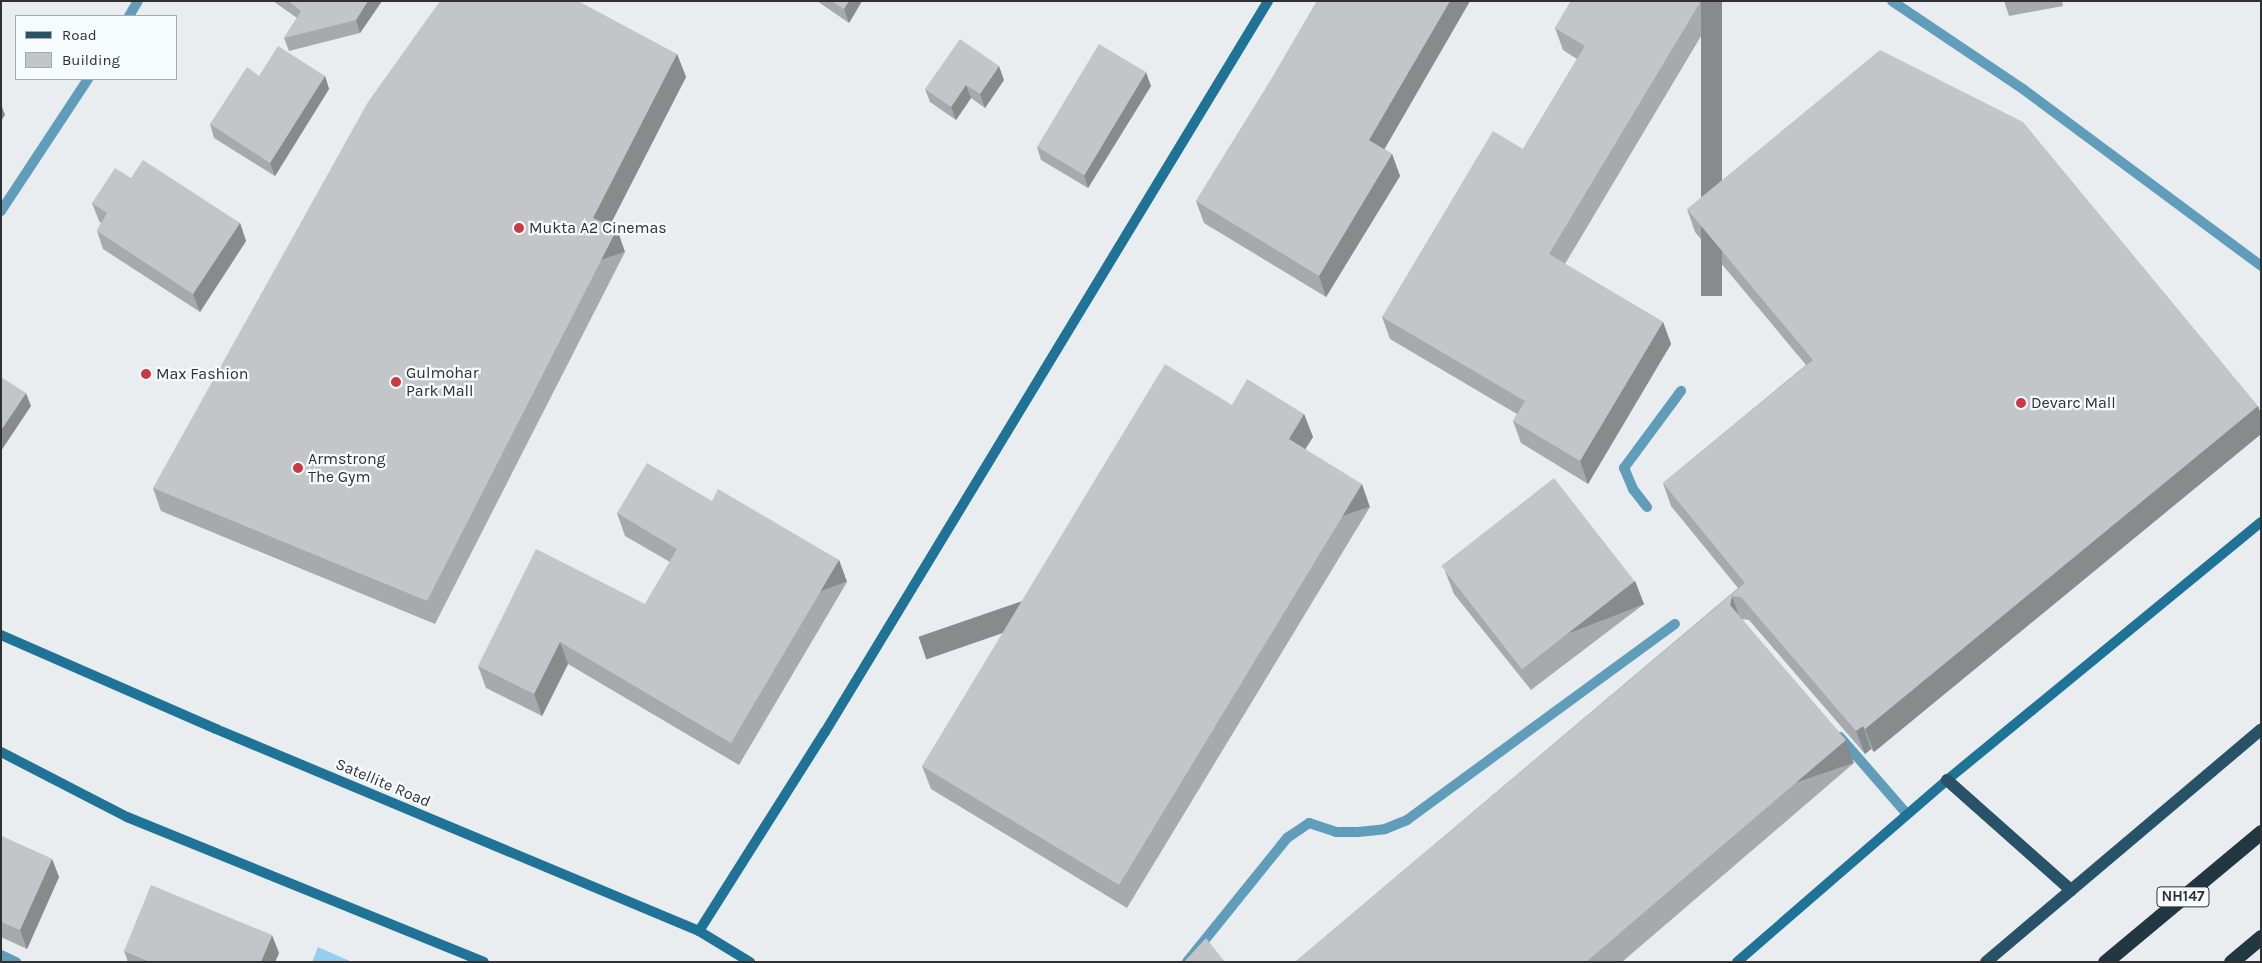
<!DOCTYPE html>
<style>
body{margin:0}
#map{position:relative;width:2262px;height:963px;overflow:hidden;background:#e9edf0;font-family:Karla,sans-serif}
div>[style]{position:absolute}
.green>*{inset:0;background:#94cfed}
.lane>*{height:10px;margin:-5px;padding:0 5px;transform-origin:5px;border-radius:5px;background:#5f9dbb}
.street>*{height:10px;margin:-5px;padding:0 5px;transform-origin:5px;border-radius:5px;background:#5f9dbb}
.secondary>*{height:10px;margin:-5px;padding:0 5px;transform-origin:5px;border-radius:5px;background:#1f7396}
.primary>*{height:12px;margin:-6px;padding:0 6px;transform-origin:6px;border-radius:6px;background:#275267}
.highway>*{height:15px;margin:-7.5px;padding:0 7.5px;transform-origin:7.5px;border-radius:7.5px;background:#213843}
.wall>*{inset:0;background:#a7aaac}
.shaded-wall>*{inset:0;background:#888b8c;transform-origin:0 0}
.building>*{inset:0;background:#c2c6c8;transform-origin:0 0}
.dots>*{width:14px;height:14px;translate:-50% -50%;box-sizing:border-box;border:2px solid #f6fbfd;border-radius:50%}
span{translate:-50% -50%;white-space:nowrap;text-align:center;line-height:1.15;-webkit-text-stroke:4.5px #f6fbfd;paint-order:stroke}
.shield-label span{padding:1px 4px;background:#f6fbfd;border:1px solid;border-radius:4px;-webkit-text-stroke-width:0}
.shield-label{font-size:15px;color:#2e3031;font-weight:700}
.poi-label{font-size:16px;color:#2e3031}
.left{translate:0 -50%;text-align:left}
.street-label{font-size:16px;color:#2e3031}
.frame{position:absolute;inset:0;border:2px solid #2e3031;pointer-events:none}
.legend{position:absolute;left:15px;top:15px;width:162px;height:65px;box-sizing:border-box;background:#f6fbfd;border:1px solid #a6aaab;margin:0;padding:6px 9px;list-style:none;font-size:15px;color:#2e3031}
.legend li{display:flex;align-items:center;gap:10px;height:25px}
.legend b{width:25px;border:1px solid #a6aaab}
</style>
<div id="map">
<div class="green">
<div style="clip-path:polygon(318px 947px,352px 962px,312px 962px)"></div>
</div>
<div class="lane">
<div style="left:1647px;top:507px;width:23px;rotate:-128deg"></div>
<div style="left:1633px;top:489px;width:23px;rotate:-113deg"></div>
<div style="left:1624px;top:468px;width:96px;rotate:-53.5deg"></div>
<div style="left:1840px;top:737px;width:102px;rotate:49deg"></div>
<div style="left:1187px;top:962px;width:159px;rotate:-51.1deg"></div>
<div style="left:1287px;top:838px;width:27px;rotate:-34deg"></div>
<div style="left:1309px;top:823px;width:28px;rotate:18deg"></div>
<div style="left:1336px;top:832px;width:22px"></div>
<div style="left:1358px;top:832px;width:27px;rotate:-6deg"></div>
<div style="left:1385px;top:829px;width:24px;rotate:-22deg"></div>
<div style="left:1407px;top:820px;width:332px;rotate:-36.2deg"></div>
</div>
<div class="street">
<div style="left:1892px;top:1px;width:158px;rotate:33.9deg"></div>
<div style="left:2023px;top:89px;width:297px;rotate:36.6deg"></div>
<div style="left:129px;top:16px;width:17px;rotate:-59deg"></div>
<div style="left:1px;top:211px;width:158px;rotate:-56.6deg"></div>
<div style="left:1px;top:955px;width:17px;rotate:25deg"></div>
</div>
<div class="secondary">
<div style="left:1px;top:635px;width:235px;rotate:23.6deg"></div>
<div style="left:216px;top:729px;width:524px;rotate:22.7deg"></div>
<div style="left:699px;top:931px;width:60px;rotate:31.3deg"></div>
<div style="left:1px;top:752px;width:142px;rotate:27.3deg"></div>
<div style="left:127px;top:817px;width:385px;rotate:22.1deg"></div>
<div style="left:699px;top:931px;width:236px;rotate:-57.7deg"></div>
<div style="left:825px;top:732px;width:855px;rotate:-58.78deg"></div>
<div style="left:1737px;top:962px;width:278px;rotate:-40.9deg"></div>
<div style="left:1947px;top:780px;width:406px;rotate:-39.4deg"></div>
</div>
<div class="primary">
<div style="left:1947px;top:780px;width:166px;rotate:41.6deg"></div>
<div style="left:1986px;top:962px;width:360px;rotate:-40.2deg"></div>
</div>
<div class="highway">
<div style="left:2105px;top:962px;width:203px;rotate:-39.8deg"></div>
<div style="left:2231px;top:962px;width:39px;rotate:-40deg"></div>
</div>
<div class="wall">
<div style="clip-path:polygon(273px 1px,382px 1px,360px 33px,289px 51px,284px 38px,297px 18px)"></div>
<div style="clip-path:polygon(817px 1px,862px 1px,849px 23px)"></div>
<div style="clip-path:polygon(1317px 1px,1470px 1px,1384px 149px,1392px 154px,1400px 176px,1326px 297px,1204px 223px,1196px 201px,1271px 80px)"></div>
<div style="clip-path:polygon(1571px 1px,1722px 1px,1565px 264px,1663px 322px,1671px 344px,1588px 484px,1521px 443px,1513px 421px,1517px 414px,1390px 339px,1382px 317px,1523px 149px,1577px 59px,1563px 50px,1555px 28px)"></div>
<div style="clip-path:polygon(2004px 1px,2062px 1px,2063px 6px,2009px 16px)"></div>
<div style="clip-path:polygon(677px 54px,686px 77px,609px 226px,617px 229px,625px 252px,435px 624px,161px 511px,153px 488px)"></div>
<div style="clip-path:polygon(325px 76px,329px 89px,275px 176px,214px 138px,210px 124px)"></div>
<div style="clip-path:polygon(1004px 80px,985px 108px,971px 98px,956px 120px,930px 102px,925px 89px)"></div>
<div style="clip-path:polygon(1151px 86px,1088px 188px,1041px 160px,1037px 147px)"></div>
<div style="clip-path:polygon(131px 178px,240px 223px,246px 241px,200px 312px,103px 249px,97px 231px,101px 223px,99px 221px,92px 203px)"></div>
<div style="clip-path:polygon(1687px 209px,2258px 406px,2261px 414px,2261px 434px,1874px 752px,1871px 749px,1865px 754px,1749px 620px,1742px 619px,1854px 763px,1622px 962px,1295px 962px,1738px 588px,1671px 506px,1663px 483px,1806px 365px,1695px 232px)"></div>
<div style="clip-path:polygon(1232px 405px,1304px 414px,1313px 437px,1305px 449px,1370px 507px,1127px 908px,931px 789px,922px 766px)"></div>
<div style="clip-path:polygon(712px 501px,839px 560px,847px 582px,739px 765px,568px 664px,542px 716px,486px 688px,478px 666px,645px 604px,670px 562px,625px 536px,617px 513px)"></div>
<div style="clip-path:polygon(1445px 571px,1635px 581px,1644px 604px,1531px 690px,1454px 594px)"></div>
<div style="clip-path:polygon(1px 836px,52px 859px,59px 877px,27px 949px,1px 937px)"></div>
<div style="clip-path:polygon(124px 951px,279px 953px,275px 962px,128px 962px)"></div>
</div>
<div class="shaded-wall">
<div style="clip-path:polygon(368px 1px,382px 1px,360px 33px,356px 20px)"></div>
<div style="clip-path:polygon(849px 1px,862px 1px,849px 23px,844px 9px)"></div>
<div style="clip-path:polygon(1450px 1px,1470px 1px,1377px 162px,1369px 140px)"></div>
<div style="left:1701px;top:1px;width:21px;height:295px"></div>
<div style="clip-path:polygon(677px 54px,686px 77px,602px 241px,593px 218px)"></div>
<div style="clip-path:polygon(999px 66px,1004px 80px,985px 108px,980px 94px)"></div>
<div style="clip-path:polygon(1146px 72px,1151px 86px,1088px 188px,1084px 175px)"></div>
<div style="clip-path:polygon(325px 76px,329px 89px,275px 176px,270px 163px)"></div>
<div style="clip-path:polygon(966px 85px,971px 98px,956px 120px,951px 107px)"></div>
<div style="clip-path:polygon(1px 104px,5px 115px,1px 121px)"></div>
<div style="clip-path:polygon(1392px 154px,1400px 176px,1326px 297px,1319px 276px)"></div>
<div style="clip-path:polygon(240px 223px,246px 241px,200px 312px,193px 294px)"></div>
<div style="left:617px;top:229px;width:24px;height:418px;rotate:71deg"></div>
<div style="clip-path:polygon(1663px 322px,1671px 344px,1588px 484px,1580px 461px)"></div>
<div style="clip-path:polygon(26px 393px,31px 406px,1px 451px,1px 430px)"></div>
<div style="clip-path:polygon(2258px 406px,2261px 414px,2261px 434px,1874px 752px,1865px 729px)"></div>
<div style="clip-path:polygon(1304px 414px,1313px 437px,1297px 462px,1289px 439px)"></div>
<div style="left:1362px;top:484px;width:24px;height:469px;rotate:71deg"></div>
<div style="left:839px;top:560px;width:23px;height:212px;rotate:70deg"></div>
<div style="left:1635px;top:581px;width:25px;height:141px;rotate:69deg"></div>
<div style="clip-path:polygon(1732px 596px,1740px 619px,1730px 605px)"></div>
<div style="clip-path:polygon(560px 642px,568px 664px,542px 716px,534px 694px)"></div>
<div style="clip-path:polygon(1863px 726px,1871px 749px,1865px 754px,1856px 731px)"></div>
<div style="left:1846px;top:740px;width:24px;height:342px;rotate:71deg"></div>
<div style="clip-path:polygon(52px 859px,59px 877px,27px 949px,20px 930px)"></div>
<div style="clip-path:polygon(272px 935px,279px 953px,275px 962px,261px 962px)"></div>
</div>
<div class="building">
<div style="clip-path:polygon(288px 1px,368px 1px,356px 20px,284px 38px,301px 11px)"></div>
<div style="clip-path:polygon(440px 1px,578px 1px,677px 54px,593px 218px,617px 229px,427px 601px,153px 488px,368px 102px)"></div>
<div style="clip-path:polygon(832px 1px,849px 1px,844px 9px)"></div>
<div style="clip-path:polygon(1317px 1px,1450px 1px,1369px 140px,1392px 154px,1319px 276px,1196px 201px,1271px 80px)"></div>
<div style="clip-path:polygon(1571px 1px,1701px 1px,1549px 254px,1663px 322px,1580px 461px,1513px 421px,1525px 401px,1382px 317px,1493px 131px,1523px 149px,1585px 46px,1555px 28px)"></div>
<div style="clip-path:polygon(960px 39px,999px 66px,980px 94px,966px 85px,951px 107px,925px 89px)"></div>
<div style="left:1099px;top:44px;width:55px;height:120px;rotate:31deg"></div>
<div style="clip-path:polygon(278px 46px,325px 76px,270px 163px,210px 124px,247px 67px,259px 76px)"></div>
<div style="clip-path:polygon(1880px 50px,2023px 122px,2258px 406px,1865px 729px,1863px 726px,1856px 731px,1741px 597px,1732px 596px,1730px 605px,1846px 740px,1586px 962px,1295px 962px,1745px 583px,1663px 483px,1813px 360px,1687px 209px)"></div>
<div style="clip-path:polygon(143px 160px,240px 223px,193px 294px,97px 231px,107px 213px,92px 203px,115px 168px,131px 178px)"></div>
<div style="clip-path:polygon(1165px 364px,1232px 405px,1247px 379px,1304px 414px,1289px 439px,1362px 484px,1119px 885px,922px 766px)"></div>
<div style="clip-path:polygon(1px 377px,26px 393px,1px 430px)"></div>
<div style="clip-path:polygon(647px 463px,712px 501px,718px 489px,839px 560px,731px 743px,560px 642px,534px 694px,478px 666px,536px 549px,645px 604px,677px 549px,617px 513px)"></div>
<div style="left:1554px;top:478px;width:131px;height:143px;rotate:52deg"></div>
<div style="clip-path:polygon(1px 836px,52px 859px,20px 930px,1px 922px)"></div>
<div style="clip-path:polygon(151px 885px,272px 935px,261px 962px,150px 962px,124px 951px)"></div>
<div style="clip-path:polygon(1206px 938px,1225px 962px,1184px 962px)"></div>
</div>
<div class="dots">
<div style="left:519px;top:228px;background:#c93a45"></div>
<div style="left:146px;top:374px;background:#c93a45"></div>
<div style="left:396px;top:382px;background:#c93a45"></div>
<div style="left:2021px;top:403px;background:#c93a45"></div>
<div style="left:298px;top:468px;background:#c93a45"></div>
</div>
<div class="shield-label">
<span style="left:2183px;top:897px">NH147</span>
</div>
<div class="poi-label">
<span class="left" style="left:529px;top:228px">Mukta A2 Cinemas</span>
<span class="left" style="left:406px;top:382px">Gulmohar<br>Park Mall</span>
<span class="left" style="left:156px;top:374px">Max Fashion</span>
<span class="left" style="left:2031px;top:403px">Devarc Mall</span>
<span class="left" style="left:308px;top:468px">Armstrong<br>The Gym</span>
</div>
<div class="street-label">
<span style="left:383px;top:783px;rotate:23deg">Satellite Road</span>
</div>
<div class="frame"></div>
<ul class="legend">
<li><b style="height:6px;background:#275267"></b>Road</li>
<li><b style="height:14px;background:#c2c6c8"></b>Building</li>
</ul>
</div>
